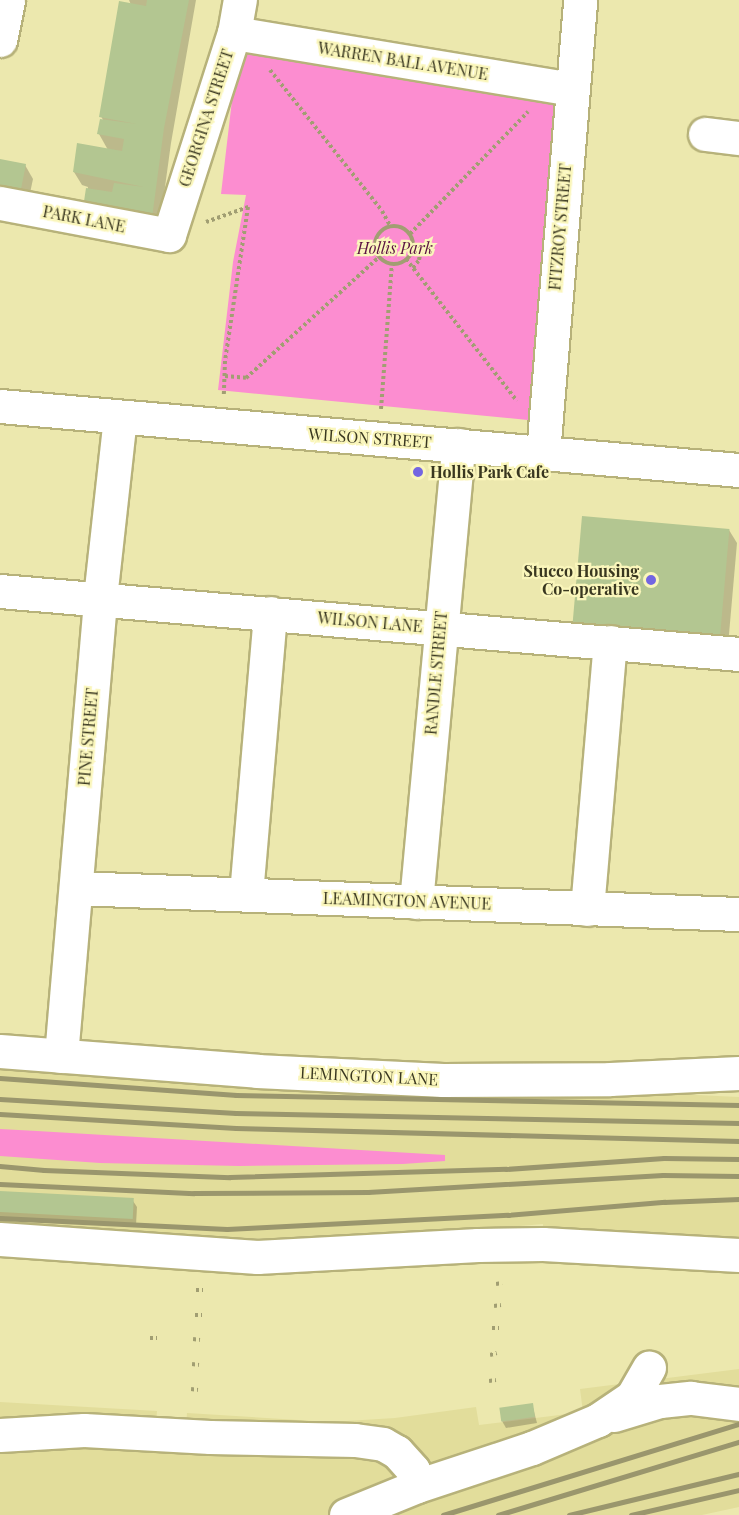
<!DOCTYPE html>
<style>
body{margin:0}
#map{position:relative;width:739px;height:1515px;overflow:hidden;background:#ece8ae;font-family:"Playfair Display",serif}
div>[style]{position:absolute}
.built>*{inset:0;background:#e2dd9b}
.green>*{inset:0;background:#fc8dd0}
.shadow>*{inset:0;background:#0003}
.building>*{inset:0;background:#b3c691;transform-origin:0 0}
.path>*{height:4px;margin-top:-2px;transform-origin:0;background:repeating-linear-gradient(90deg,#a19e72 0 3px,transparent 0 6px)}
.path>.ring{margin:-2px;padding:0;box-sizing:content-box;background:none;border:4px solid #a19e72;border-radius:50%}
.roads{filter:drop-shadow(2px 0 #b7b27a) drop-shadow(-2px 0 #b7b27a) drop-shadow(0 2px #b7b27a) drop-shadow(0 -2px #b7b27a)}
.minor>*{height:33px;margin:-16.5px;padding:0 16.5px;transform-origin:16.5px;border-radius:16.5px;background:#fff}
.rail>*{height:4.5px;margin:-2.25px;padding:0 2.25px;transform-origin:2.25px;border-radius:2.25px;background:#9a966d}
.dots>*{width:16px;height:16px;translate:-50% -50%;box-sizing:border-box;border:3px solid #faf6bb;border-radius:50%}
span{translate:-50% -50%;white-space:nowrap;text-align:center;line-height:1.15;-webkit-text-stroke:4.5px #faf6bb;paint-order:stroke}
.street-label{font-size:16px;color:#393720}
.park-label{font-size:16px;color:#5b1343;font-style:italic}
.poi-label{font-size:16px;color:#393720;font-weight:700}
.left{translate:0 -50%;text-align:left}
.right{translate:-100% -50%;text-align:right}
</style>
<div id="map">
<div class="built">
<div style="clip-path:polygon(0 1063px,739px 1097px,739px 1268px,543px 1236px,543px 1224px,412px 1235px,194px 1240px,0 1228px)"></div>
<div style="clip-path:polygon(739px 1369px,739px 1507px,702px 1515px,0 1515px,0 1402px,157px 1411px,156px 1424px,186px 1426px,187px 1413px,330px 1422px,395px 1418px,476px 1407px,479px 1425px,583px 1412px,580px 1389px)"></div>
</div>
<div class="green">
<div style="clip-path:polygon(238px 49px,564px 105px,538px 421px,218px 390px,233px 262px,246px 195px,221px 194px)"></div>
<div style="clip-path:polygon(0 1129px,37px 1131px,445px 1155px,445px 1161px,403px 1164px,239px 1166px,100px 1163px,0 1156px)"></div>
</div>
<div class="shadow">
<div style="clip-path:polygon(129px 0,196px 0,171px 143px,159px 231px,85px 207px,88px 187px,82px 185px,74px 172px,108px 150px,99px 134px,103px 120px,101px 116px,131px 5px)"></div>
<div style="clip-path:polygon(0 161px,25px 165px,33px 179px,26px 212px)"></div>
<div style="clip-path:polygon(584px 517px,729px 530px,737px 543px,727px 657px)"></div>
<div style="clip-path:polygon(0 1192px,133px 1201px,137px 1207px,136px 1225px,0 1217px)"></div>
<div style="clip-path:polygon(532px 1404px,537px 1423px,506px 1428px,502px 1421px)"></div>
</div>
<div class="building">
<div style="clip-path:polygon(147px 0,189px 0,164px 128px,152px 218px,83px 208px,86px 188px,112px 192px,114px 183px,144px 187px,73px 172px,77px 143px,122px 151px,124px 139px,97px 134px,100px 119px,137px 124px,99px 117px,119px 1px,146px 6px)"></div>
<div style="clip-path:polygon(0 159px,26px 164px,19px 199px,0 196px)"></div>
<div style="left:582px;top:516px;width:148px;height:116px;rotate:5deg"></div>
<div style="left:0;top:1191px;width:134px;height:21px;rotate:3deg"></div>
<div style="left:533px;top:1403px;width:14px;height:34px;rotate:82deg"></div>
</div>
<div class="path">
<div style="left:270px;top:70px;width:180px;rotate:51.5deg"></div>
<div style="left:382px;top:211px;width:18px;rotate:61deg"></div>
<div style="left:206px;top:222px;width:45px;rotate:-19.7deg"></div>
<div style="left:248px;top:207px;width:156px;rotate:98.5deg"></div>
<div style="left:225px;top:361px;width:36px;rotate:92deg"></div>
<div class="ring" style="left:375px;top:226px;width:34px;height:34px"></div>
<div style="left:410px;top:234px;width:170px;rotate:-46deg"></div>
<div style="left:406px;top:259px;width:180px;rotate:52deg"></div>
<div style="left:413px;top:268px;width:10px;rotate:-53deg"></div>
<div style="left:419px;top:260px;width:10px;rotate:-79deg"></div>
<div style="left:421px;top:250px;width:4px;rotate:-104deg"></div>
<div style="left:420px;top:246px;width:7px;rotate:180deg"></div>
<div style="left:225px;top:376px;width:21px;rotate:5deg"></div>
<div style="left:246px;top:378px;width:181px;rotate:-42.3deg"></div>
<div style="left:381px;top:409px;width:145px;rotate:-85.7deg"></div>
<div style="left:496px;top:1284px;width:6px;rotate:-9deg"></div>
<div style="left:196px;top:1290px;width:7px"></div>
<div style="left:494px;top:1306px;width:7px;rotate:-8deg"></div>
<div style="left:195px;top:1315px;width:7px"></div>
<div style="left:492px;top:1328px;width:7px"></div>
<div style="left:150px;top:1338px;width:7px"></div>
<div style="left:193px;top:1339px;width:7px;rotate:8deg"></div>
<div style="left:490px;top:1355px;width:7px;rotate:-16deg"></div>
<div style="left:192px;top:1364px;width:7px;rotate:8deg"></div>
<div style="left:489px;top:1381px;width:7px;rotate:-8deg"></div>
<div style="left:191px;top:1389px;width:7px;rotate:8deg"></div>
</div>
<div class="roads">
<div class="minor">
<div style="left:234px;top:33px;width:343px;rotate:9.4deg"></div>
<div style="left:0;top:40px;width:41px;rotate:-78.7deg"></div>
<div style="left:705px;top:134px;width:34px;rotate:7deg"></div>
<div style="left:0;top:203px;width:172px;rotate:10.7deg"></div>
<div style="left:169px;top:235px;width:212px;rotate:-72.2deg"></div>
<div style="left:234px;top:33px;width:34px;rotate:-80deg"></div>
<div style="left:0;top:406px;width:742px;rotate:4.95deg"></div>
<div style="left:543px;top:453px;width:455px;rotate:-85.3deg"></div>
<div style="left:0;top:591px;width:742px;rotate:4.87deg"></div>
<div style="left:76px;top:888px;width:664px;rotate:2.25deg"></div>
<div style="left:246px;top:894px;width:282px;rotate:-85.1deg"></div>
<div style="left:416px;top:902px;width:459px;rotate:-84.7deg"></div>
<div style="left:587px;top:909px;width:268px;rotate:-85.1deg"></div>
<div style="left:0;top:1051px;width:258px;rotate:4.4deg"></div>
<div style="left:257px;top:1071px;width:186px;rotate:2.8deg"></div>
<div style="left:443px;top:1080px;width:167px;rotate:-0.3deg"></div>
<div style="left:610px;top:1079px;width:129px;rotate:-2.7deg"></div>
<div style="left:61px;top:1056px;width:460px;rotate:-85.1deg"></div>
<div style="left:100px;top:598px;width:182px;rotate:-83.7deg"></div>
<div style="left:0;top:1239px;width:258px;rotate:4deg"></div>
<div style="left:257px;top:1257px;width:221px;rotate:-3.1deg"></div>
<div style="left:478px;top:1245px;width:65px;rotate:-0.9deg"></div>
<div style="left:543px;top:1244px;width:196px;rotate:3.2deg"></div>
<div style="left:614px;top:1415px;width:48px;rotate:-16.9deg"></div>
<div style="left:660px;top:1401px;width:31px;rotate:-6deg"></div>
<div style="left:691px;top:1398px;width:48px;rotate:7.1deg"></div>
<div style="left:0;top:1435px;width:84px;rotate:-3.4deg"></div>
<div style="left:84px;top:1430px;width:126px;rotate:3.2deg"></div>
<div style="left:210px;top:1437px;width:145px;rotate:1.2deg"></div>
<div style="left:355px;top:1440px;width:28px;rotate:8deg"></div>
<div style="left:383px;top:1444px;width:16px;rotate:30deg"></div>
<div style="left:397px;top:1452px;width:24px;rotate:48deg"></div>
<div style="left:413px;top:1470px;width:16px;rotate:76deg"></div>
<div style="left:346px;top:1515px;width:77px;rotate:-22.2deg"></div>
<div style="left:417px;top:1486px;width:121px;rotate:-18.3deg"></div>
<div style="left:532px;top:1448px;width:72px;rotate:-23deg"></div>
<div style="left:598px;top:1420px;width:41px;rotate:-34.1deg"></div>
<div style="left:632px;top:1397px;width:34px;rotate:-60deg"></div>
</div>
</div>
<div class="rail">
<div style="left:0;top:1078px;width:237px;rotate:4.1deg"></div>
<div style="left:236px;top:1095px;width:503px;rotate:1.14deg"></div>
<div style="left:0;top:1099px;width:236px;rotate:3.4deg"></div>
<div style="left:236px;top:1113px;width:503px;rotate:1.14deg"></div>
<div style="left:0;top:1114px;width:236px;rotate:3.4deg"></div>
<div style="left:236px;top:1128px;width:503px;rotate:1.48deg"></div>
<div style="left:0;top:1166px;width:44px;rotate:5.2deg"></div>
<div style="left:44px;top:1170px;width:186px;rotate:2.2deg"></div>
<div style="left:230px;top:1177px;width:276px;rotate:-1.7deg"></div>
<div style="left:506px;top:1169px;width:158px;rotate:-4deg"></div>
<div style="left:664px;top:1158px;width:75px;rotate:0.8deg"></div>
<div style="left:0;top:1184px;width:194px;rotate:2.7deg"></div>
<div style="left:194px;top:1193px;width:174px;rotate:-0.3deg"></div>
<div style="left:368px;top:1192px;width:295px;rotate:-3.3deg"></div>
<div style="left:663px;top:1175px;width:76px;rotate:0.8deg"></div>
<div style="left:0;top:1218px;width:227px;rotate:2.8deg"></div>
<div style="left:227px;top:1229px;width:281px;rotate:-2.9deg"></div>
<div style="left:508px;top:1215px;width:157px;rotate:-4.8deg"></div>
<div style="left:664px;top:1202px;width:75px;rotate:-2.3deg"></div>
<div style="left:443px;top:1515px;width:310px;rotate:-17.1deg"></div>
<div style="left:498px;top:1515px;width:252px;rotate:-16.9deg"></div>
<div style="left:569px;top:1515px;width:175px;rotate:-13.6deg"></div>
<div style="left:631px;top:1515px;width:111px;rotate:-13deg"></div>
</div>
<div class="dots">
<div style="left:418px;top:472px;background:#7466e1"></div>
<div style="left:651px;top:580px;background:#7466e1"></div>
</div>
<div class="street-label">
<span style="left:403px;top:61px;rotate:9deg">WARREN BALL AVENUE</span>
<span style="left:206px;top:118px;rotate:-72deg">GEORGINA STREET</span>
<span style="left:84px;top:219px;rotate:11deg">PARK LANE</span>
<span style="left:560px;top:227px;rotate:-85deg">FITZROY STREET</span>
<span style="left:370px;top:438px;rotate:4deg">WILSON STREET</span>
<span style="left:370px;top:622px;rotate:5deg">WILSON LANE</span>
<span style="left:436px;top:673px;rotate:-85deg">RANDLE STREET</span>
<span style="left:88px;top:737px;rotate:-85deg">PINE STREET</span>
<span style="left:407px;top:901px;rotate:2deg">LEAMINGTON AVENUE</span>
<span style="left:369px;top:1076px;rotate:3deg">LEMINGTON LANE</span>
</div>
<div class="park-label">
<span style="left:395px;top:248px">Hollis Park</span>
</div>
<div class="poi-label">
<span class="left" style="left:430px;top:472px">Hollis Park Cafe</span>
<span class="right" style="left:639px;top:580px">Stucco Housing<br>Co-operative</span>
</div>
</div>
